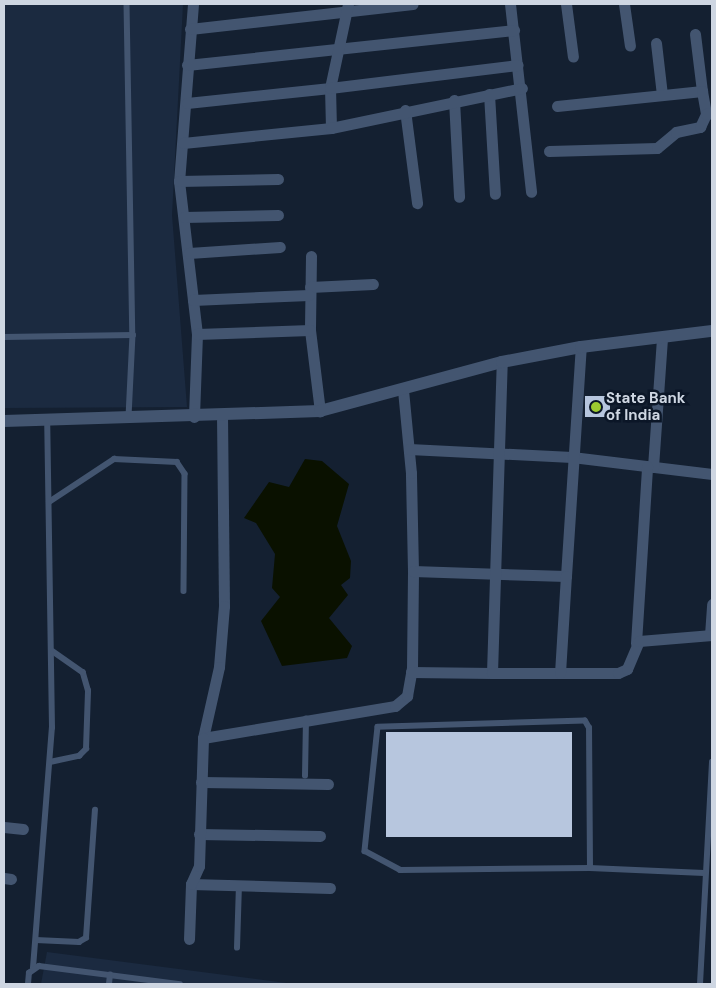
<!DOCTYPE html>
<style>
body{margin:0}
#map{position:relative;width:716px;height:988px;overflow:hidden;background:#142031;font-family:"DM Sans",sans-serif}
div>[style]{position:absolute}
.built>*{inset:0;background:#1b2a40}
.water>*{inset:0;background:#0a1100}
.building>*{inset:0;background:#b7c6de;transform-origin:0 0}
.service>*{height:5.5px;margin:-2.75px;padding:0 2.75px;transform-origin:2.75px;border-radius:2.75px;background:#435570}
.minor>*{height:11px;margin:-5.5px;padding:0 5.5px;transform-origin:5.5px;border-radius:5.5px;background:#435570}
.tertiary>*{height:12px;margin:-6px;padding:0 6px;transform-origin:6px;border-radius:6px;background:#435570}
.dots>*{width:14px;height:14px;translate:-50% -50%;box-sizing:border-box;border:2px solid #0b1627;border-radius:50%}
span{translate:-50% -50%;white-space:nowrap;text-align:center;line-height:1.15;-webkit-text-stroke:5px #0b1627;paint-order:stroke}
.poi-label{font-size:15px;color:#ced6e2;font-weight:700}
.left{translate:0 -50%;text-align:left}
.frame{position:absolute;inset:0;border:5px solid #ced6e2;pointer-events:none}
</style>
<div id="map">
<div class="built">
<div style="clip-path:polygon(4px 4px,183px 4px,172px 215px,187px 407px,4px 408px)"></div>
<div style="clip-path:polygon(47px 952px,294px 984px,41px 984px)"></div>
</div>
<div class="water">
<div style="clip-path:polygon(305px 459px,322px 461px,349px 484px,337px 526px,351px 561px,350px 578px,341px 585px,348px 595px,329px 618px,352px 646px,347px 658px,282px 666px,261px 621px,280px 597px,272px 588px,275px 554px,256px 523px,244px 518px,269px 482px,289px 487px)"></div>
</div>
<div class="building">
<div style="left:585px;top:396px;width:25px;height:21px"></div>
<div style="left:572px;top:732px;width:105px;height:186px;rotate:90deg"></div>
</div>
<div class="service">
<div style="left:127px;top:4px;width:331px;rotate:89deg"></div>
<div style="left:133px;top:335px;width:81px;rotate:92.8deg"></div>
<div style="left:4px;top:337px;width:129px;rotate:-0.9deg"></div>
<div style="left:49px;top:502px;width:78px;rotate:-33.5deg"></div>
<div style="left:114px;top:459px;width:63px;rotate:2.7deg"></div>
<div style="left:177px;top:462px;width:14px;rotate:56deg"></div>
<div style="left:185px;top:474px;width:117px;rotate:90.5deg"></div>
<div style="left:50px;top:762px;width:30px;rotate:-12deg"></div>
<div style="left:79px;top:756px;width:10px;rotate:-45deg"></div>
<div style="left:86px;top:749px;width:58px;rotate:-88deg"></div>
<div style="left:88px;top:691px;width:19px;rotate:-106deg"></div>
<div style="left:83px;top:673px;width:37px;rotate:-145deg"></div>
<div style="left:305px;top:776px;width:57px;rotate:-89deg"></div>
<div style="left:590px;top:868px;width:140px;rotate:-90.4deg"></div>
<div style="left:589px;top:728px;width:8px;rotate:-120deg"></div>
<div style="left:585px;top:721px;width:207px;rotate:178.3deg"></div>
<div style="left:378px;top:727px;width:125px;rotate:96deg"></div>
<div style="left:365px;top:851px;width:40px;rotate:28deg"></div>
<div style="left:400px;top:870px;width:190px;rotate:-0.6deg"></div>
<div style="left:590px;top:868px;width:114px;rotate:2.5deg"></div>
<div style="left:36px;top:940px;width:43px;rotate:2.7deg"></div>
<div style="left:79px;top:942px;width:8px;rotate:-30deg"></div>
<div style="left:86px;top:938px;width:128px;rotate:-86deg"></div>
<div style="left:237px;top:948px;width:63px;rotate:-88.2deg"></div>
<div style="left:33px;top:968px;width:241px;rotate:-85.5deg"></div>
<div style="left:52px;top:728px;width:309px;rotate:-90.9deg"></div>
<div style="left:28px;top:984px;width:11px;rotate:-85deg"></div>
<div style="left:29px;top:973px;width:12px;rotate:-35deg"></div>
<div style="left:39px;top:966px;width:142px;rotate:7.3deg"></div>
<div style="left:109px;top:984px;width:9px;rotate:-84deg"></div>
<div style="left:700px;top:984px;width:222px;rotate:-86.9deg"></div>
</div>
<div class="minor">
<div style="left:193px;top:4px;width:178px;rotate:94.5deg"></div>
<div style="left:179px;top:181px;width:154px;rotate:83.3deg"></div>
<div style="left:197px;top:334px;width:83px;rotate:92.1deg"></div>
<div style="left:510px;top:4px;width:189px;rotate:83.6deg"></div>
<div style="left:566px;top:4px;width:53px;rotate:82.5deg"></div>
<div style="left:624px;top:4px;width:42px;rotate:81.9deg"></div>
<div style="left:190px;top:29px;width:224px;rotate:-6.4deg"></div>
<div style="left:695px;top:34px;width:57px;rotate:83deg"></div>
<div style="left:656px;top:43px;width:52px;rotate:83.4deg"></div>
<div style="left:187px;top:65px;width:329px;rotate:-6.1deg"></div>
<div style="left:489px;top:94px;width:100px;rotate:86.6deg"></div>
<div style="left:454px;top:100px;width:97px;rotate:87deg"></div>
<div style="left:187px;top:103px;width:144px;rotate:-6deg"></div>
<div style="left:330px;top:88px;width:86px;rotate:-77.9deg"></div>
<div style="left:557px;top:106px;width:146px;rotate:-5.9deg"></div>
<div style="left:702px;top:91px;width:23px;rotate:80deg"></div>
<div style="left:405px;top:110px;width:94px;rotate:82.6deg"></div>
<div style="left:331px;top:128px;width:40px;rotate:-91.4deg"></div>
<div style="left:330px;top:88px;width:189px;rotate:-7deg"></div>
<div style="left:183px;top:143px;width:149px;rotate:-5.8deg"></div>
<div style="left:331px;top:128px;width:195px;rotate:-11.8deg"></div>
<div style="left:549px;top:151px;width:108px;rotate:-1.6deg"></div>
<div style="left:657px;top:148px;width:25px;rotate:-40deg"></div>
<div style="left:676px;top:132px;width:25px;rotate:-12deg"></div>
<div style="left:700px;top:127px;width:14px;rotate:-65deg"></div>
<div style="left:706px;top:114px;width:6px;rotate:-9deg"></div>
<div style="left:179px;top:181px;width:99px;rotate:-1.2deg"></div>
<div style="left:184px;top:217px;width:94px;rotate:-1.2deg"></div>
<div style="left:189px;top:253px;width:91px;rotate:-3.8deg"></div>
<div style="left:311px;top:256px;width:74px;rotate:90.8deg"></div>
<div style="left:310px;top:330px;width:82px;rotate:83deg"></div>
<div style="left:310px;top:287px;width:63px;rotate:-2.7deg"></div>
<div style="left:193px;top:300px;width:116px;rotate:-2.5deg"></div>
<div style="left:197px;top:334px;width:113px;rotate:-2deg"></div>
<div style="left:222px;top:415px;width:191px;rotate:89.4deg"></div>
<div style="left:224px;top:606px;width:61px;rotate:94.7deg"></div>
<div style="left:219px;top:667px;width:73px;rotate:102.7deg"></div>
<div style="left:203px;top:738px;width:195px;rotate:-9.5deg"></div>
<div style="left:395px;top:706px;width:16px;rotate:-40deg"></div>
<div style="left:407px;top:696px;width:28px;rotate:-80deg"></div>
<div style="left:412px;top:668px;width:97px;rotate:-89.4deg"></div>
<div style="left:413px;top:571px;width:98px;rotate:-91.2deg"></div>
<div style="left:411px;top:473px;width:83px;rotate:-95.5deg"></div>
<div style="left:409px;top:449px;width:163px;rotate:2.8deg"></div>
<div style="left:572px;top:457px;width:141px;rotate:6.9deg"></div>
<div style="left:653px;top:467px;width:130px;rotate:-86deg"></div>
<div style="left:413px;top:571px;width:153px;rotate:1.9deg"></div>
<div style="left:566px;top:576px;width:229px;rotate:-86.3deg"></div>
<div style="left:710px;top:635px;width:31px;rotate:-86deg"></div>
<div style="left:636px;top:643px;width:177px;rotate:-86.4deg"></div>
<div style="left:411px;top:672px;width:81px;rotate:0.7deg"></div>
<div style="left:492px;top:673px;width:311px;rotate:-88.2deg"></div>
<div style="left:492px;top:673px;width:126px"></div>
<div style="left:618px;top:673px;width:10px;rotate:-24deg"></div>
<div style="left:627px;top:669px;width:30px;rotate:-67deg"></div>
<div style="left:639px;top:641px;width:73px;rotate:-4.7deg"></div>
<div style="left:560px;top:673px;width:97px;rotate:-86.5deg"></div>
<div style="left:201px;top:782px;width:127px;rotate:0.9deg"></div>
<div style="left:4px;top:827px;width:19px;rotate:6deg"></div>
<div style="left:199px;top:834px;width:121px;rotate:0.9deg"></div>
<div style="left:4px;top:878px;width:7px;rotate:8deg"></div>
<div style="left:191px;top:884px;width:139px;rotate:1.6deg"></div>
<div style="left:189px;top:939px;width:55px;rotate:-87.9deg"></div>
<div style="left:191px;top:884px;width:20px;rotate:-66deg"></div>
<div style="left:199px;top:866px;width:128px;rotate:-88.2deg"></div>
</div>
<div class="tertiary">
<div style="left:4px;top:421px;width:316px;rotate:-1.8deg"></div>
<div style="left:320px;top:411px;width:188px;rotate:-15.1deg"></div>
<div style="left:502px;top:362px;width:80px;rotate:-10.8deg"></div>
<div style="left:581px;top:347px;width:132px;rotate:-7deg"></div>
</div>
<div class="dots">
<div style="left:596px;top:407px;background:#9dca30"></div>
</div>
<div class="poi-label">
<span class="left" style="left:606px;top:407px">State Bank<br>of India</span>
</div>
<div class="frame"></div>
</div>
